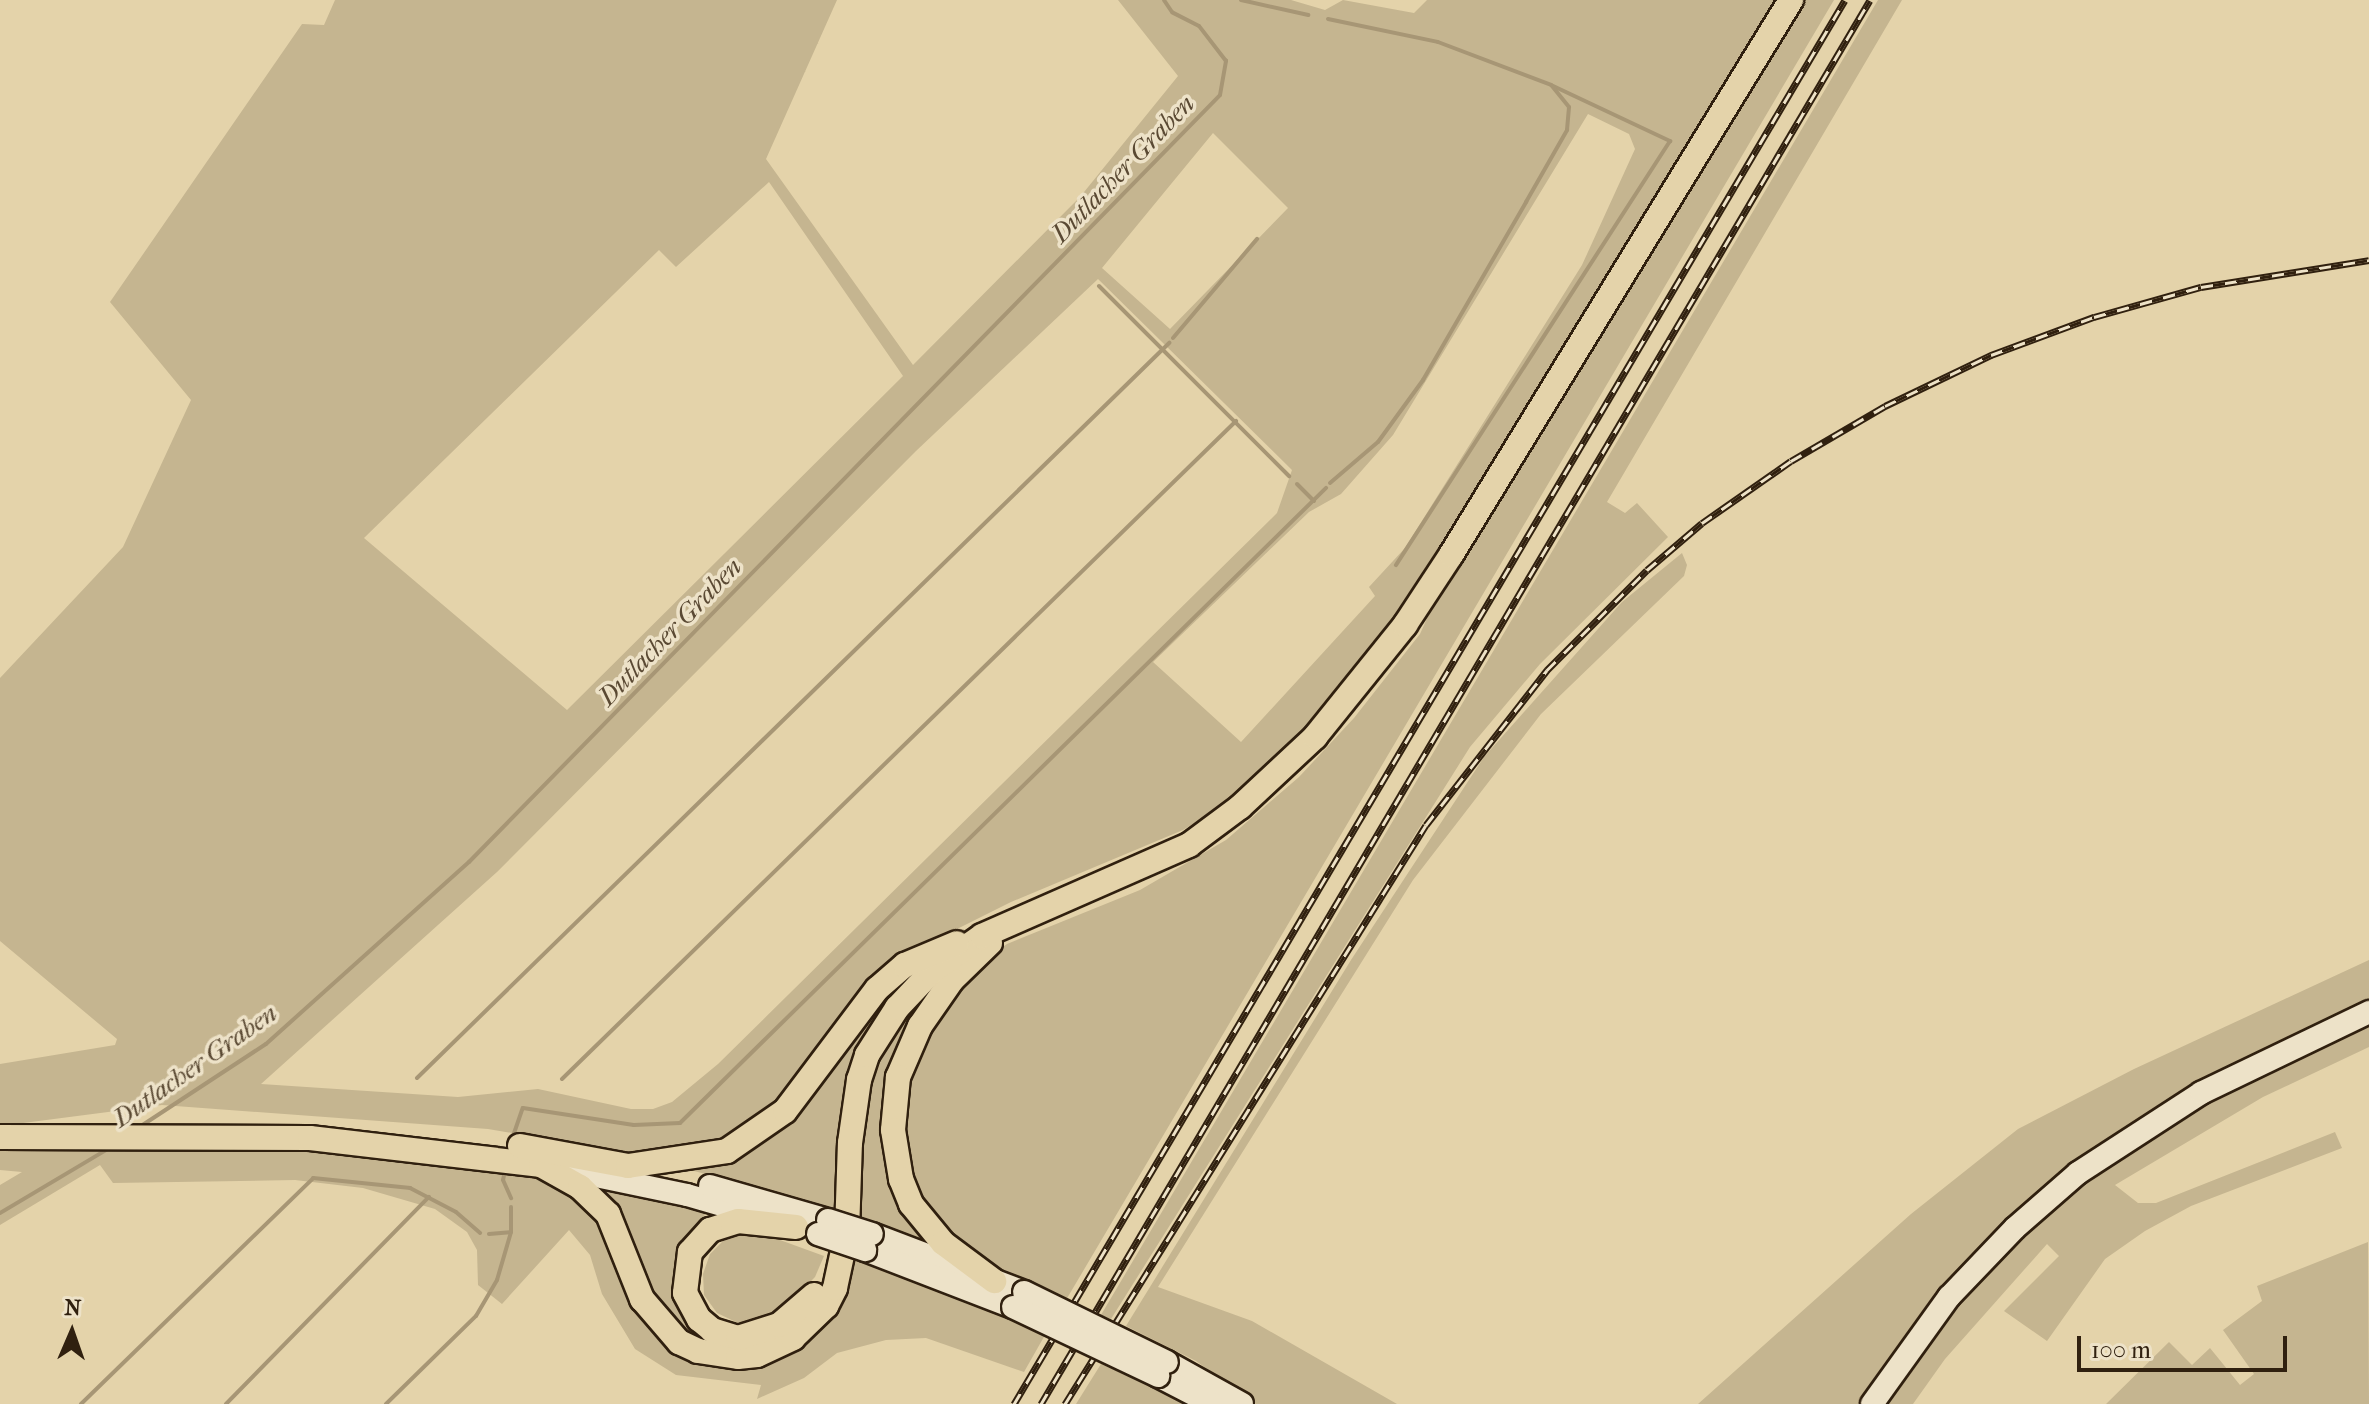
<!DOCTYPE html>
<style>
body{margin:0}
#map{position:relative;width:2369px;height:1404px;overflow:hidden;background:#e4d3aa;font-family:"IM FELL French Canon",serif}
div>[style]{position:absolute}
.green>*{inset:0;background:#c5b590}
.stream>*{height:4px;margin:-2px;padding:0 2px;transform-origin:2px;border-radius:2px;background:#a79675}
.roads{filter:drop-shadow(2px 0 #30200f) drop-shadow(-2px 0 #30200f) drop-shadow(0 2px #30200f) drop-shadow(0 -2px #30200f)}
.secondary>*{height:22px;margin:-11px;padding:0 11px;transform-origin:11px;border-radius:11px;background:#ede2c8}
.primary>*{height:24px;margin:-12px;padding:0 12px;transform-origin:12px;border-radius:12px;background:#e4d3aa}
.rail>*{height:7px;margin-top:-3.5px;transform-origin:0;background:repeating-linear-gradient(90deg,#ede2c8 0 12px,#30200f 0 24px);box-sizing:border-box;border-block:2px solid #30200f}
.bridges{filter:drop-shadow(2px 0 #30200f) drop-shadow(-2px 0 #30200f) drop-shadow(0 2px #30200f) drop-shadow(0 -2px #30200f)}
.secondary-bridge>*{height:22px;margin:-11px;padding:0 11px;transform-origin:11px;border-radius:11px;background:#ede2c8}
span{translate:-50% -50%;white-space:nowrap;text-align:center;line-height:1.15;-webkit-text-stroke:7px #ede2c8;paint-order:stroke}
.water-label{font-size:26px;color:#5a4933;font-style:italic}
.north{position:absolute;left:32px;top:1292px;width:80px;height:80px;-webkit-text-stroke:6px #ede2c8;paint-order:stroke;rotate:2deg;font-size:22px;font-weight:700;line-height:32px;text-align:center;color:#30200f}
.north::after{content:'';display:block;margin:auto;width:28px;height:36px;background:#30200f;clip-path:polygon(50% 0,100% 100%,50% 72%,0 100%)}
.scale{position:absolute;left:2077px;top:1336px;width:210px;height:36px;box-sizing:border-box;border:4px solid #30200f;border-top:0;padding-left:10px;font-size:24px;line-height:28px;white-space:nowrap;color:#30200f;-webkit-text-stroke:6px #ede2c8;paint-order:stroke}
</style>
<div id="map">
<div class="green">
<div style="clip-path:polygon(evenodd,335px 0,837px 0,766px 159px,913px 365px,1080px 197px,1178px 76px,1118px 0,1291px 0,1325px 10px,1343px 0,1414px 13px,1427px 0,1782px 0,1411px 599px,1308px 728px,1235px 798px,1183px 830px,1011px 902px,933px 941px,780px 1106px,734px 1139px,643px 1155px,488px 1129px,162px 1105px,0 1126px,0 1064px,115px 1045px,117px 1039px,0 941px,0 678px,123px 547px,191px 400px,110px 302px,302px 24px,324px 25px,335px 0,1588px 114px,1629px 134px,1635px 149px,1582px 265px,1405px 548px,1369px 587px,1375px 596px,1241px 742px,1153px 662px,1309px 512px,1341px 494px,1393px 435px,1588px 114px,335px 0,1213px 133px,1288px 208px,1170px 329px,1102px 268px,1213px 133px,335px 0,769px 182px,903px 376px,567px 710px,364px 538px,659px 250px,676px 267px,769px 182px,335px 0,1098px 279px,1292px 470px,1277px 513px,718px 1064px,672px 1102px,653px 1109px,631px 1109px,538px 1089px,458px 1097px,261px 1084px,497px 872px,916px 451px,1098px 279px)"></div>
<div style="clip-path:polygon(1801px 0,1834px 0,1066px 1300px,967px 1255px,917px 1201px,899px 1106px,925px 1029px,984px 960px,1007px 944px,1140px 890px,1226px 840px,1299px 777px,1354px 718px,1420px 634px,1438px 594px)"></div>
<div style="clip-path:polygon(1878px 0,1902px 0,1607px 502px,1625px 513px,1637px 503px,1668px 537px,1540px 664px,1470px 747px,1111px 1319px,1101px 1315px)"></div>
<div style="clip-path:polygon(1682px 553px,1687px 565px,1684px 576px,1541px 714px,1413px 880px,1158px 1287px,1252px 1321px,1397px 1404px,1256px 1404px,1196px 1361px,1126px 1326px,1351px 960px,1484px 757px,1622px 602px)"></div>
<div style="clip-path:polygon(925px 960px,890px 1002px,838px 1209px,694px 1171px,740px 1153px,859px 1019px)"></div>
<div style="clip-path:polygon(2369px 960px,2369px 999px,2197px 1087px,2101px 1147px,1863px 1404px,1698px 1404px,1911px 1214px,2018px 1129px,2134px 1069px)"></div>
<div style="clip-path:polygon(957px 963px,901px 1047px,902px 1208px,928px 1246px,859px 1218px,860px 1147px,877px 1060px,903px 1012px)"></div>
<div style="clip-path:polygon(2369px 1023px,2369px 1047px,2263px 1097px,2115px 1185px,2138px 1203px,2156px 1203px,2335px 1132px,2342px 1148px,2191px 1206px,2145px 1231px,2105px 1259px,2047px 1341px,2004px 1311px,2059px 1256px,2047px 1244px,1945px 1359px,1913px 1404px,1882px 1404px,1971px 1282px,2105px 1160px,2194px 1106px)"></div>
<div style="clip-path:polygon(209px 1147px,377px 1154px,543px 1179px,598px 1212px,692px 1357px,834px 1311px,847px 1292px,855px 1258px,976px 1300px,1045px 1335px,1024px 1372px,926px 1338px,886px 1340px,837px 1353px,804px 1378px,757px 1399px,761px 1385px,676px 1375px,635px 1349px,602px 1294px,590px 1255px,569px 1230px,502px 1304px,478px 1285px,477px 1250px,467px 1232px,435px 1209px,363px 1188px,295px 1180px,113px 1183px,100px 1165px,0 1225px,0 1185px,22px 1172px,0 1170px,0 1148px)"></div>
<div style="clip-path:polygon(605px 1189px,706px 1213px,680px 1251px,673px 1285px,678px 1305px,704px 1336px,697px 1341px,663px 1310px)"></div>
<div style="clip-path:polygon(746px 1234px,769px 1236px,824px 1256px,815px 1277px,782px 1311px,761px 1322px,736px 1322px,717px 1313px,704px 1295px,703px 1274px,710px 1254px,723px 1241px)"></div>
<div style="clip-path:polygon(2368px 1242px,2369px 1404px,2106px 1404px,2169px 1342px,2192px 1365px,2210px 1348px,2240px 1385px,2254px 1374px,2223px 1330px,2262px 1301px,2257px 1286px)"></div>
<div style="clip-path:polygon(1101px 1364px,1153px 1387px,1186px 1404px,1076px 1404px)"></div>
</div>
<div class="stream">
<div style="left:1241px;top:0;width:69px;rotate:12.6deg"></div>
<div style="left:1328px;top:19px;width:112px;rotate:11.8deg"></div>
<div style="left:1438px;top:42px;width:121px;rotate:20.8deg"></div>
<div style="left:1551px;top:85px;width:132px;rotate:25.2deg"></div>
<div style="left:1670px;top:141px;width:505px;rotate:122.87deg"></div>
<div style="left:1099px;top:286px;width:269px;rotate:45deg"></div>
<div style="left:1173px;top:338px;width:130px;rotate:-49.7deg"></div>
<div style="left:1330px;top:483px;width:63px;rotate:-40.5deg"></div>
<div style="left:1378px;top:442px;width:77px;rotate:-54deg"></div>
<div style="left:1423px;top:380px;width:206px;rotate:-59.9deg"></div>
<div style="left:1526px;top:202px;width:83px;rotate:-60.3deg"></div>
<div style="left:1567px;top:130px;width:23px;rotate:-85deg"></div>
<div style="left:1569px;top:107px;width:27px;rotate:-129deg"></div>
<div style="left:1297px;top:484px;width:24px;rotate:45deg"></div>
<div style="left:417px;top:1078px;width:1052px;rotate:-44.34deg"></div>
<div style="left:562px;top:1079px;width:942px;rotate:-44.31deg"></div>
<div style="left:138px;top:1128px;width:153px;rotate:-33.3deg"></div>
<div style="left:266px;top:1044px;width:273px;rotate:-41.9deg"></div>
<div style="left:469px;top:862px;width:1073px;rotate:-45.6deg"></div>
<div style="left:1220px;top:95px;width:35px;rotate:-80deg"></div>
<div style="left:1226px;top:61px;width:44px;rotate:-127.6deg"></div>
<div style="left:1199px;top:26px;width:30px;rotate:-153deg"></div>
<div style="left:1172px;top:12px;width:14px;rotate:-124deg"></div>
<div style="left:511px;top:1142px;width:36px;rotate:-71deg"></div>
<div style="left:523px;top:1108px;width:112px;rotate:8.7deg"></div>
<div style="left:634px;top:1125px;width:46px;rotate:-2.5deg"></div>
<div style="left:680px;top:1123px;width:906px;rotate:-44.51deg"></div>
<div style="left:505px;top:1170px;width:10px;rotate:101deg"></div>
<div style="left:503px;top:1180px;width:20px;rotate:66deg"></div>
<div style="left:0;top:1213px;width:129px;rotate:-30.7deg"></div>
<div style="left:489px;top:1234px;width:21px;rotate:-5deg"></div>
<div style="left:81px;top:1404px;width:324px;rotate:-44.2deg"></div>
<div style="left:313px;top:1178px;width:98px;rotate:5.9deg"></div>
<div style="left:410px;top:1188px;width:52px;rotate:27.6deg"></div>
<div style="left:456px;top:1212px;width:32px;rotate:41deg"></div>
<div style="left:226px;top:1404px;width:290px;rotate:-45.6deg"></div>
<div style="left:386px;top:1404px;width:126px;rotate:-44.4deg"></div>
<div style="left:476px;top:1316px;width:42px;rotate:-59.7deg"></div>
<div style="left:497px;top:1280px;width:50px;rotate:-73.7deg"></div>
<div style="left:511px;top:1232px;width:25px;rotate:-90deg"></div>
</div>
<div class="roads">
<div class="secondary">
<div style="left:548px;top:1166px;width:142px;rotate:11.8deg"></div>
<div style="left:687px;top:1195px;width:79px;rotate:16.1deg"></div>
<div style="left:710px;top:1186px;width:123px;rotate:16.1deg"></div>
<div style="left:872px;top:1234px;width:163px;rotate:20.9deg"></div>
<div style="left:865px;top:1250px;width:159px;rotate:21.1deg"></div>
<div style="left:1167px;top:1362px;width:86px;rotate:29.2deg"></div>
<div style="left:1158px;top:1376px;width:61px;rotate:27.4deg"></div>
<div style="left:1872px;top:1404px;width:132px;rotate:-54.3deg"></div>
<div style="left:1949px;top:1297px;width:95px;rotate:-46.3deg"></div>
<div style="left:2015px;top:1228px;width:84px;rotate:-41.1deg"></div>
<div style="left:2078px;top:1173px;width:147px;rotate:-33deg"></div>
<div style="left:2201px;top:1093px;width:187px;rotate:-25.7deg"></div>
</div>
<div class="primary">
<div style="left:990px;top:943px;width:53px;rotate:135.8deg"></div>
<div style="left:952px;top:980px;width:56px;rotate:124.8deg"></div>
<div style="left:920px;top:1026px;width:56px;rotate:113.3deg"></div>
<div style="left:898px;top:1077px;width:53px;rotate:95.4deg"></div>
<div style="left:893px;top:1130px;width:50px;rotate:80.7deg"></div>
<div style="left:901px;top:1179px;width:27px;rotate:68deg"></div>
<div style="left:911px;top:1204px;width:50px;rotate:50.6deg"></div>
<div style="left:943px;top:1243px;width:64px;rotate:36.7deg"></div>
<div style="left:0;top:1137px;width:310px;rotate:0.2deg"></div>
<div style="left:310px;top:1138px;width:233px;rotate:6.7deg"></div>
<div style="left:541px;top:1165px;width:45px;rotate:29.4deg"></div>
<div style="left:580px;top:1187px;width:39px;rotate:44deg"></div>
<div style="left:608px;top:1214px;width:92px;rotate:68.2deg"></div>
<div style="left:642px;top:1299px;width:57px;rotate:49.3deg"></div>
<div style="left:679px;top:1342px;width:21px;rotate:25deg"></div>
<div style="left:698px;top:1351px;width:40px;rotate:8.5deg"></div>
<div style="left:738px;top:1357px;width:19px;rotate:-6deg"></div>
<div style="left:757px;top:1355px;width:40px;rotate:-25deg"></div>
<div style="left:793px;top:1338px;width:46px;rotate:-44.1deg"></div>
<div style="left:826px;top:1306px;width:20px;rotate:-63deg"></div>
<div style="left:835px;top:1288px;width:57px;rotate:-77.9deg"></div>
<div style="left:847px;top:1232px;width:89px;rotate:-88.1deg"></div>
<div style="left:850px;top:1143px;width:64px;rotate:-81.9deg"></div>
<div style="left:859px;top:1080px;width:26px;rotate:-72deg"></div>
<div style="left:867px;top:1055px;width:56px;rotate:-57.4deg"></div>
<div style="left:897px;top:1008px;width:50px;rotate:-46.6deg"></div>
<div style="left:931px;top:972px;width:62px;rotate:-35.2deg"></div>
<div style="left:982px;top:936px;width:226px;rotate:-23.7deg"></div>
<div style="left:1189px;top:845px;width:64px;rotate:-36.7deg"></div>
<div style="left:1240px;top:807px;width:103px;rotate:-43deg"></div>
<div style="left:1315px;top:737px;width:144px;rotate:-51.2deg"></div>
<div style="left:1405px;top:625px;width:84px;rotate:-56.7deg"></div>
<div style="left:1451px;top:555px;width:651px;rotate:-58.51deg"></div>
<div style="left:520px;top:1146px;width:110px;rotate:10.5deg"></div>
<div style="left:628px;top:1166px;width:100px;rotate:-8.6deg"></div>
<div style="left:727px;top:1151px;width:70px;rotate:-34.6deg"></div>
<div style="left:785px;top:1111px;width:153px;rotate:-53deg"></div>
<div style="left:877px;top:989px;width:37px;rotate:-41deg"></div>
<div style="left:905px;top:965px;width:56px;rotate:-22.9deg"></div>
<div style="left:796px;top:1227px;width:58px;rotate:-174.1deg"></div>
<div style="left:738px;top:1221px;width:29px;rotate:162deg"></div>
<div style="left:710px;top:1230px;width:30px;rotate:132deg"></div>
<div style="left:690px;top:1252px;width:41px;rotate:97deg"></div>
<div style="left:685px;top:1293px;width:30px;rotate:62deg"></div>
<div style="left:699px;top:1319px;width:17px;rotate:40deg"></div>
<div style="left:712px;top:1330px;width:27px;rotate:17deg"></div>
<div style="left:738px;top:1338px;width:43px;rotate:-17.6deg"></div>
<div style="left:779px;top:1325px;width:46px;rotate:-40.6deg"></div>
</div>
</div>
<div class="rail">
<div style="left:1014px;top:1404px;width:1631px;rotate:-59.38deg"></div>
<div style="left:1041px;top:1404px;width:1630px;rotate:-59.44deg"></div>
<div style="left:1065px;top:1404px;width:682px;rotate:-58.06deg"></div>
<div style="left:1426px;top:825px;width:197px;rotate:-52deg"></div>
<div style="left:1547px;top:670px;width:141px;rotate:-45deg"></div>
<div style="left:1647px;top:570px;width:72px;rotate:-40.5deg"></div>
<div style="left:1702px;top:523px;width:108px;rotate:-34.9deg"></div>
<div style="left:1791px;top:461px;width:109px;rotate:-30.3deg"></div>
<div style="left:1885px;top:406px;width:118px;rotate:-25.7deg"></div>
<div style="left:1991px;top:355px;width:110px;rotate:-20.3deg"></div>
<div style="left:2094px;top:317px;width:111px;rotate:-15.7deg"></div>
<div style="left:2201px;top:287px;width:170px;rotate:-9.1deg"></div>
</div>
<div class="bridges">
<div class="secondary-bridge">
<div style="left:828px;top:1220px;width:46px;rotate:17.7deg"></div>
<div style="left:818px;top:1234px;width:50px;rotate:18.8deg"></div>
<div style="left:1024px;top:1292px;width:159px;rotate:26.1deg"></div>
<div style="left:1013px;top:1307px;width:161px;rotate:25.4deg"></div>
</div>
</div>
<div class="water-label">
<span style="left:1123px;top:169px;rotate:-46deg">Dutlacher Graben</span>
<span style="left:670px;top:632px;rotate:-46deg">Dutlacher Graben</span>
<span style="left:195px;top:1066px;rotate:-35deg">Dutlacher Graben</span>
</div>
<div class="north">N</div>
<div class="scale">100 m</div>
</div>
